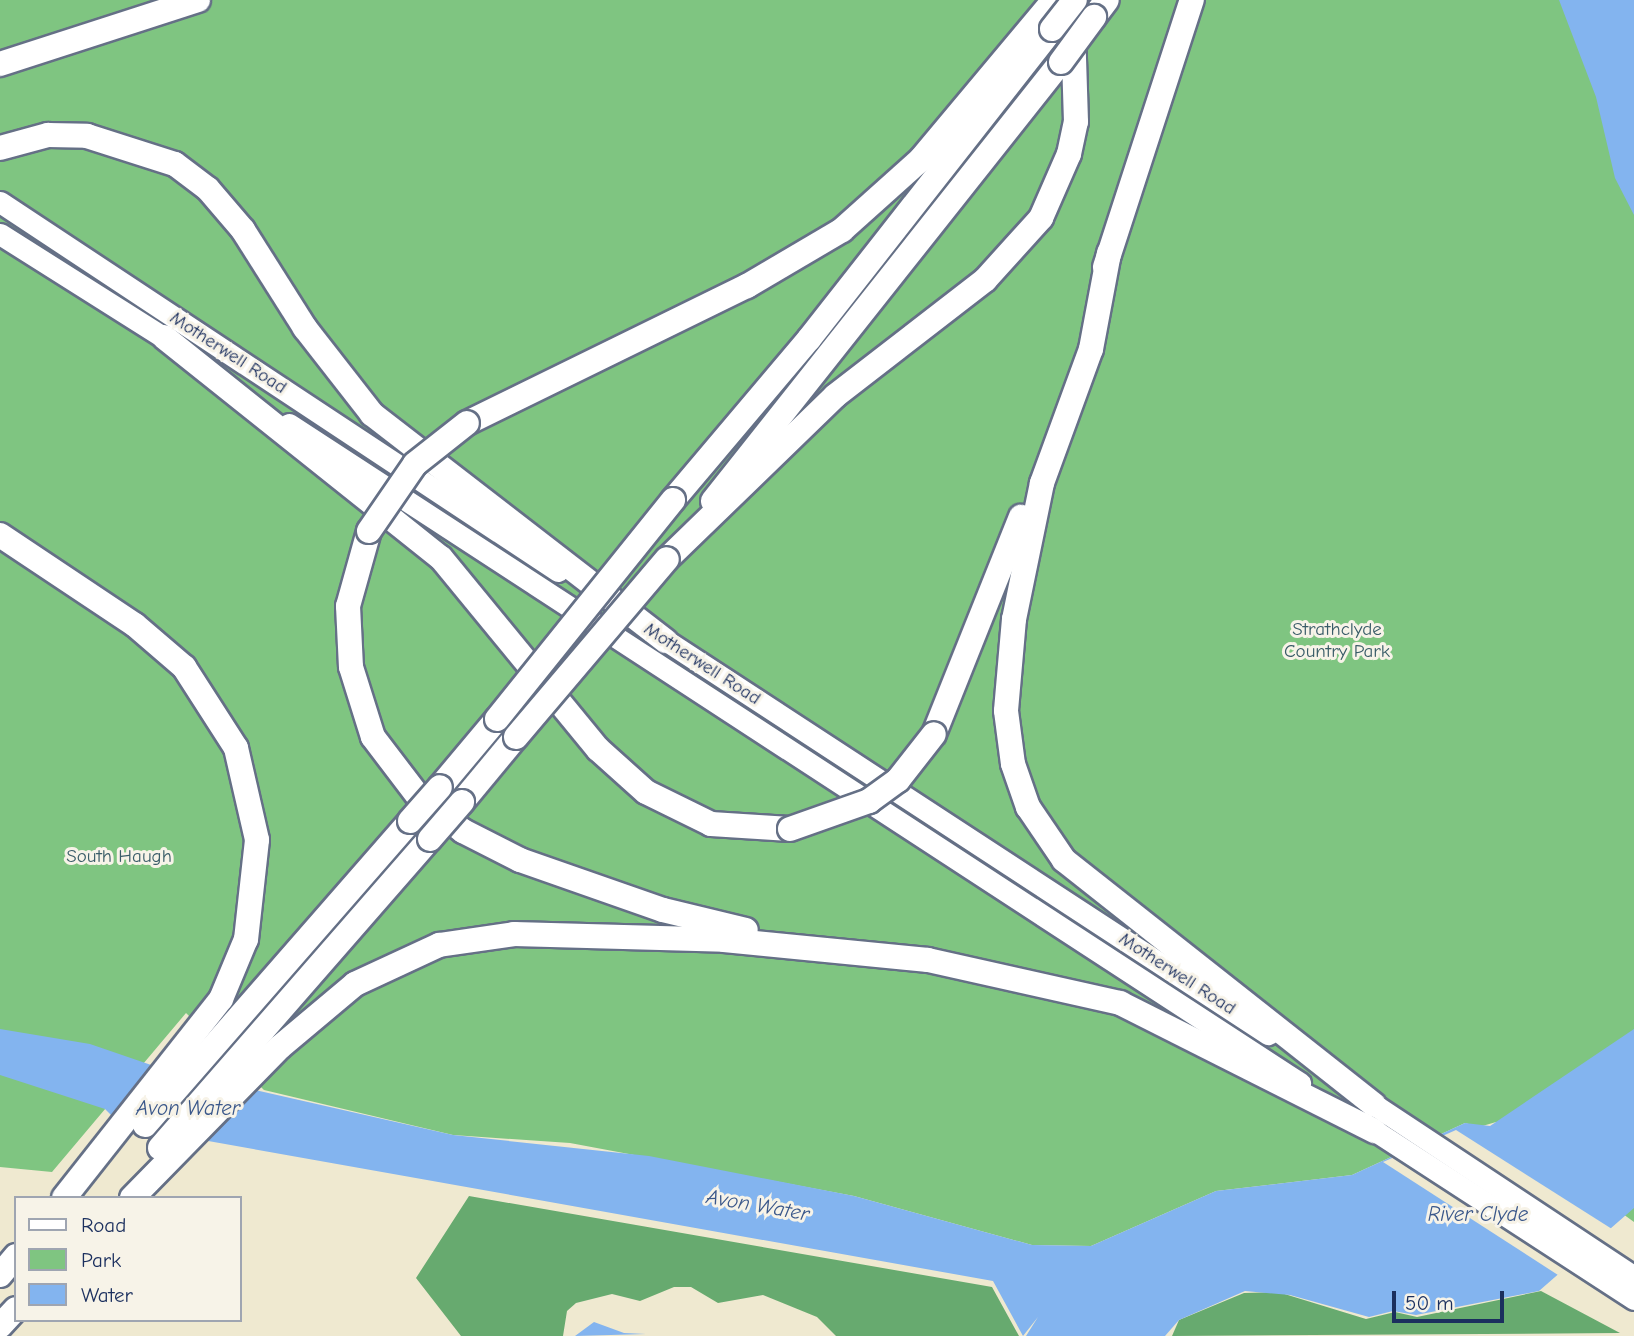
<!DOCTYPE html>
<style>
body{margin:0}
#map{position:relative;width:1634px;height:1336px;overflow:hidden;background:#efe9d0;font-family:"Comic Neue",sans-serif}
div>[style]{position:absolute}
.green>*{inset:0;background:#7fc581}
.forest>*{inset:0;background:#67aa6f}
.water>*{inset:0;background:#83b4ef}
.pier>*{inset:0;background:#efe9d0}
.roads{filter:drop-shadow(2px 0 #657086) drop-shadow(-2px 0 #657086) drop-shadow(0 2px #657086) drop-shadow(0 -2px #657086)}
.primary>*{height:21px;margin:-10.5px;padding:0 10.5px;transform-origin:10.5px;border-radius:10.5px;background:#fff}
.highway>*{height:24px;margin:-12px;padding:0 12px;transform-origin:12px;border-radius:12px;background:#fff}
.bridges{filter:drop-shadow(2px 0 #657086) drop-shadow(-2px 0 #657086) drop-shadow(0 2px #657086) drop-shadow(0 -2px #657086)}
.highway-bridge>*{height:24px;margin:-12px;padding:0 12px;transform-origin:12px;border-radius:12px;background:#fff}
span{translate:-50% -50%;white-space:nowrap;text-align:center;line-height:1.15;-webkit-text-stroke:6px #f7f3e8;paint-order:stroke}
.street-label{font-size:19px;color:#1b2f5e}
.park-label{font-size:19px;color:#395c68}
.water-label{font-size:21px;color:#3a578a;font-style:italic}
.legend{position:absolute;left:14px;top:1196px;width:228px;height:126px;box-sizing:border-box;background:#f7f3e8;border:2px solid #9fa5b1;margin:0;padding:9px 12px;list-style:none;font-size:21px;color:#1b2f5e}
.legend li{display:flex;align-items:center;gap:14px;height:35px}
.legend b{width:35px;border:2px solid #9fa5b1}
.scale{position:absolute;left:1392px;top:1291px;width:112px;height:32px;box-sizing:border-box;border:4px solid #1b2f5e;border-top:0;padding-left:9px;font-size:21px;line-height:24px;white-space:nowrap;color:#1b2f5e;-webkit-text-stroke:5px #f7f3e8;paint-order:stroke}
</style>
<div id="map">
<div class="green">
<div style="clip-path:polygon(0 0,1634px 0,1634px 1222px,1496px 1122px,1479px 1127px,1465px 1123px,1352px 1175px,1216px 1191px,1091px 1246px,1032px 1245px,854px 1196px,570px 1143px,453px 1135px,264px 1090px,186px 1013px,52px 1172px,0 1167px)"></div>
</div>
<div class="forest">
<div style="clip-path:polygon(469px 1196px,992px 1287px,1019px 1336px,836px 1336px,817px 1317px,763px 1295px,718px 1303px,691px 1287px,674px 1287px,640px 1301px,612px 1294px,576px 1303px,567px 1311px,563px 1336px,461px 1336px,416px 1278px)"></div>
<div style="clip-path:polygon(1541px 1291px,1620px 1333px,1172px 1336px,1179px 1320px,1244px 1293px,1278px 1292px,1366px 1319px,1395px 1312px,1417px 1317px)"></div>
</div>
<div class="water">
<div style="clip-path:polygon(1559px 0,1634px 0,1634px 215px,1615px 178px,1596px 97px)"></div>
<div style="clip-path:polygon(0 1029px,90px 1044px,157px 1067px,121px 1125px,105px 1109px,0 1075px)"></div>
<div style="clip-path:polygon(1634px 1029px,1634px 1208px,1539px 1291px,1416px 1315px,1393px 1311px,1369px 1317px,1290px 1295px,1245px 1291px,1179px 1320px,1165px 1336px,1026px 1336px,1038px 1317px,1023px 1336px,993px 1281px,124px 1126px,159px 1068px,453px 1135px,649px 1156px,854px 1196px,1032px 1245px,1091px 1246px,1216px 1191px,1352px 1175px,1465px 1123px,1490px 1126px)"></div>
<div style="clip-path:polygon(594px 1322px,624px 1333px,646px 1334px,575px 1336px)"></div>
</div>
<div class="pier">
<div style="clip-path:polygon(1456px 1130px,1612px 1229px,1558px 1275px,1383px 1162px)"></div>
</div>
<div class="roads">
<div class="primary">
<div style="left:0;top:202px;width:669px;rotate:33.48deg"></div>
<div style="left:0;top:234px;width:209px;rotate:32.3deg"></div>
<div style="left:289px;top:424px;width:1207px;rotate:33.1deg"></div>
<div style="left:653px;top:632px;width:735px;rotate:33.17deg"></div>
<div style="left:1361px;top:1096px;width:328px;rotate:33.5deg"></div>
<div style="left:1363px;top:1123px;width:323px;rotate:33deg"></div>
</div>
<div class="highway">
<div style="left:1094px;top:17px;width:21px;rotate:-53deg"></div>
<div style="left:0;top:64px;width:208px;rotate:-17.9deg"></div>
<div style="left:0;top:148px;width:50px;rotate:-15.2deg"></div>
<div style="left:48px;top:135px;width:39px;rotate:1deg"></div>
<div style="left:87px;top:136px;width:92px;rotate:17.7deg"></div>
<div style="left:175px;top:164px;width:41px;rotate:37.1deg"></div>
<div style="left:208px;top:189px;width:54px;rotate:49.5deg"></div>
<div style="left:243px;top:230px;width:116px;rotate:57.7deg"></div>
<div style="left:305px;top:328px;width:109px;rotate:52.1deg"></div>
<div style="left:372px;top:414px;width:371px;rotate:37.7deg"></div>
<div style="left:1109px;top:253px;width:98px;rotate:100.6deg"></div>
<div style="left:1091px;top:349px;width:143px;rotate:110.1deg"></div>
<div style="left:1042px;top:483px;width:139px;rotate:101.6deg"></div>
<div style="left:1014px;top:619px;width:92px;rotate:95deg"></div>
<div style="left:1006px;top:711px;width:53px;rotate:82.5deg"></div>
<div style="left:1013px;top:764px;width:46px;rotate:70.8deg"></div>
<div style="left:1028px;top:807px;width:64px;rotate:55.8deg"></div>
<div style="left:1064px;top:860px;width:395px;rotate:38.3deg"></div>
<div style="left:1105px;top:267px;width:281px;rotate:-72deg"></div>
<div style="left:164px;top:337px;width:354px;rotate:38.6deg"></div>
<div style="left:441px;top:558px;width:247px;rotate:50.6deg"></div>
<div style="left:598px;top:749px;width:64px;rotate:41.9deg"></div>
<div style="left:646px;top:792px;width:72px;rotate:26.2deg"></div>
<div style="left:711px;top:824px;width:79px;rotate:3.6deg"></div>
<div style="left:467px;top:423px;width:312px;rotate:-26.1deg"></div>
<div style="left:747px;top:286px;width:110px;rotate:-30.5deg"></div>
<div style="left:842px;top:230px;width:106px;rotate:-41.9deg"></div>
<div style="left:921px;top:159px;width:207px;rotate:-50.1deg"></div>
<div style="left:673px;top:500px;width:211px;rotate:-49.8deg"></div>
<div style="left:809px;top:339px;width:394px;rotate:-51.9deg"></div>
<div style="left:713px;top:501px;width:560px;rotate:-51.6deg"></div>
<div style="left:369px;top:531px;width:78px;rotate:105.6deg"></div>
<div style="left:348px;top:606px;width:61px;rotate:87.2deg"></div>
<div style="left:351px;top:667px;width:73px;rotate:72.6deg"></div>
<div style="left:373px;top:737px;width:74px;rotate:52.7deg"></div>
<div style="left:418px;top:796px;width:57px;rotate:37.9deg"></div>
<div style="left:463px;top:831px;width:64px;rotate:27deg"></div>
<div style="left:520px;top:860px;width:151px;rotate:19.3deg"></div>
<div style="left:663px;top:910px;width:85px;rotate:13.5deg"></div>
<div style="left:0;top:535px;width:162px;rotate:33.7deg"></div>
<div style="left:135px;top:625px;width:65px;rotate:40.6deg"></div>
<div style="left:184px;top:667px;width:96px;rotate:57.3deg"></div>
<div style="left:236px;top:748px;width:94px;rotate:77.1deg"></div>
<div style="left:257px;top:840px;width:100px;rotate:96.3deg"></div>
<div style="left:246px;top:939px;width:65px;rotate:112.6deg"></div>
<div style="left:221px;top:999px;width:253px;rotate:128.3deg"></div>
<div style="left:667px;top:559px;width:234px;rotate:-44.1deg"></div>
<div style="left:835px;top:396px;width:190px;rotate:-37.7deg"></div>
<div style="left:985px;top:280px;width:84px;rotate:-47.9deg"></div>
<div style="left:1041px;top:218px;width:70px;rotate:-66.4deg"></div>
<div style="left:1069px;top:154px;width:33px;rotate:-78deg"></div>
<div style="left:1076px;top:122px;width:94px;rotate:-91.8deg"></div>
<div style="left:934px;top:734px;width:234px;rotate:-68.2deg"></div>
<div style="left:440px;top:787px;width:89px;rotate:-50deg"></div>
<div style="left:462px;top:802px;width:85px;rotate:-50.3deg"></div>
<div style="left:145px;top:1125px;width:403px;rotate:-48.9deg"></div>
<div style="left:160px;top:1148px;width:410px;rotate:-48.9deg"></div>
<div style="left:132px;top:1198px;width:211px;rotate:-45.6deg"></div>
<div style="left:280px;top:1047px;width:98px;rotate:-40deg"></div>
<div style="left:355px;top:984px;width:93px;rotate:-24.9deg"></div>
<div style="left:439px;top:945px;width:76px;rotate:-8.3deg"></div>
<div style="left:514px;top:934px;width:210px;rotate:1.6deg"></div>
<div style="left:724px;top:940px;width:205px;rotate:5.6deg"></div>
<div style="left:928px;top:960px;width:197px;rotate:12.6deg"></div>
<div style="left:1120px;top:1003px;width:285px;rotate:26.7deg"></div>
<div style="left:0;top:1275px;width:25px;rotate:-50deg"></div>
<div style="left:0;top:1326px;width:23px;rotate:-47deg"></div>
</div>
</div>
<div class="bridges">
<div class="highway-bridge">
<div style="left:1052px;top:29px;width:37px;rotate:-52deg"></div>
<div style="left:1061px;top:62px;width:56px;rotate:-53.7deg"></div>
<div style="left:369px;top:531px;width:81px;rotate:-55.5deg"></div>
<div style="left:415px;top:464px;width:66px;rotate:-38.3deg"></div>
<div style="left:497px;top:719px;width:281px;rotate:-51.2deg"></div>
<div style="left:516px;top:737px;width:233px;rotate:-49.7deg"></div>
<div style="left:410px;top:821px;width:45px;rotate:-48.6deg"></div>
<div style="left:790px;top:829px;width:84px;rotate:-19.5deg"></div>
<div style="left:869px;top:801px;width:36px;rotate:-36deg"></div>
<div style="left:898px;top:780px;width:58px;rotate:-52deg"></div>
<div style="left:430px;top:839px;width:49px;rotate:-49.1deg"></div>
</div>
</div>
<div class="street-label">
<span style="left:228px;top:353px;rotate:33deg">Motherwell Road</span>
<span style="left:702px;top:664px;rotate:33deg">Motherwell Road</span>
<span style="left:1177px;top:974px;rotate:33deg">Motherwell Road</span>
</div>
<div class="park-label">
<span style="left:1337px;top:641px">Strathclyde<br>Country Park</span>
<span style="left:119px;top:857px">South Haugh</span>
</div>
<div class="water-label">
<span style="left:188px;top:1108px">Avon Water</span>
<span style="left:758px;top:1205px;rotate:10deg">Avon Water</span>
<span style="left:1478px;top:1214px">River Clyde</span>
</div>
<ul class="legend">
<li><b style="height:9px;background:#fff"></b>Road</li>
<li><b style="height:19px;background:#7fc581"></b>Park</li>
<li><b style="height:19px;background:#83b4ef"></b>Water</li>
</ul>
<div class="scale">50 m</div>
</div>
